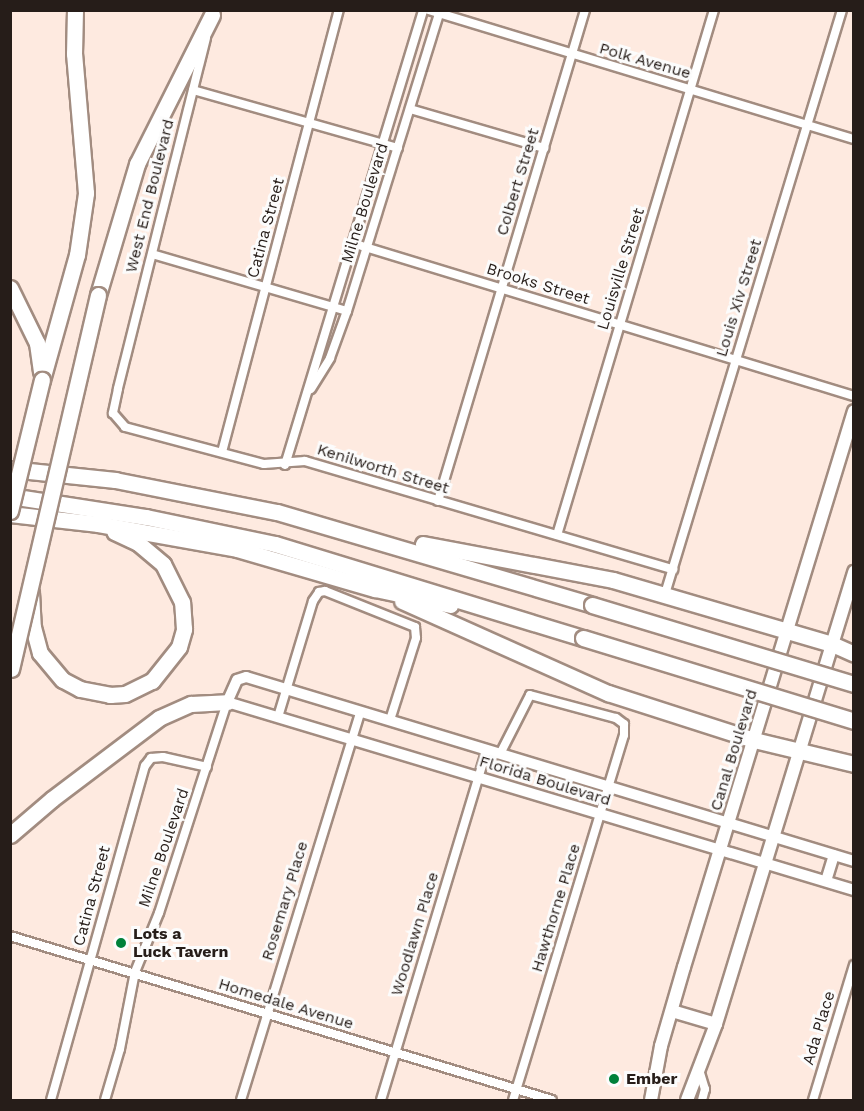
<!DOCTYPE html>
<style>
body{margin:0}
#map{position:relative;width:864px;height:1111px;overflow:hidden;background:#feeae0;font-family:"Work Sans",sans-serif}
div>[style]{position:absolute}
.roads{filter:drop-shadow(2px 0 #a28c80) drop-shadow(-2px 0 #a28c80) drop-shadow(0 2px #a28c80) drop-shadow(0 -2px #a28c80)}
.minor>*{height:8px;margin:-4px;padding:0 4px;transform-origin:4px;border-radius:4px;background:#fff}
.tertiary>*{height:10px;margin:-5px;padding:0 5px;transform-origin:5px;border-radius:5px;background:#fff}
.secondary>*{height:12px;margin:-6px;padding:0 6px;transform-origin:6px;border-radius:6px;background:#fff}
.motorway>*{height:15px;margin:-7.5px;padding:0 7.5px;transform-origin:7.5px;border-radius:7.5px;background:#fff}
.bridges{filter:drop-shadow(2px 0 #a28c80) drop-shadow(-2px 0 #a28c80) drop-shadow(0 2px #a28c80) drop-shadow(0 -2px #a28c80)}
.motorway-bridge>*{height:15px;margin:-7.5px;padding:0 7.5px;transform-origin:7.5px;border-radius:7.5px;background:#fff}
.dots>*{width:16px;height:16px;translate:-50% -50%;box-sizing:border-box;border:3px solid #fcfcfc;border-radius:50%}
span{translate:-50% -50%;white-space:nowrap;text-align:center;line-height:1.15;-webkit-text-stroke:6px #fcfcfc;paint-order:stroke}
.street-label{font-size:16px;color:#261d19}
.poi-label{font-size:16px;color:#261d19;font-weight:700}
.left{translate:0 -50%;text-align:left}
.frame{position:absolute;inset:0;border:12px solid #261d19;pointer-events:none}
</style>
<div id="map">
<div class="roads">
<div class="minor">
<div style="left:429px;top:10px;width:444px;rotate:16.9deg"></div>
<div style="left:206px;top:38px;width:362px;rotate:104.1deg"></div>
<div style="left:118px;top:389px;width:25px;rotate:102deg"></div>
<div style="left:113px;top:413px;width:18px;rotate:49deg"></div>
<div style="left:125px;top:427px;width:144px;rotate:14.9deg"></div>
<div style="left:264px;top:464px;width:41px;rotate:-4.2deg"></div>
<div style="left:305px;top:461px;width:384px;rotate:16.4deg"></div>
<div style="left:193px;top:90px;width:213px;rotate:15.8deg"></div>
<div style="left:410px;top:109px;width:140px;rotate:16.2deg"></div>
<div style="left:352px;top:243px;width:525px;rotate:16.95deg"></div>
<div style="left:152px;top:254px;width:203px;rotate:16.3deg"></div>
<div style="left:311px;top:389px;width:36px;rotate:-58deg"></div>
<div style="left:330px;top:358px;width:50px;rotate:-70.1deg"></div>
<div style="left:347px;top:311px;width:314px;rotate:-72.8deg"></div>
<div style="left:222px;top:452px;width:457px;rotate:-75.2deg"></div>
<div style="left:285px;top:465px;width:475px;rotate:-73.1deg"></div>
<div style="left:438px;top:501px;width:513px;rotate:-73.33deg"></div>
<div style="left:557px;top:535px;width:548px;rotate:-73.35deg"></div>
<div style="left:665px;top:594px;width:610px;rotate:-73.14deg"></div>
<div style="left:278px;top:717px;width:121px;rotate:-73.2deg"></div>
<div style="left:313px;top:601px;width:11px;rotate:-56deg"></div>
<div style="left:319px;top:592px;width:6px;rotate:-9deg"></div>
<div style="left:325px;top:591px;width:97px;rotate:21.8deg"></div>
<div style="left:415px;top:627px;width:11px;rotate:85deg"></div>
<div style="left:416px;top:638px;width:86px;rotate:107.6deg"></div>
<div style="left:500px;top:754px;width:66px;rotate:-63deg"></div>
<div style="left:530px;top:695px;width:89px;rotate:15deg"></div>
<div style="left:616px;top:718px;width:10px;rotate:37deg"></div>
<div style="left:624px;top:724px;width:11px;rotate:90deg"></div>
<div style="left:624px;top:735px;width:382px;rotate:106.9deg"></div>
<div style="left:10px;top:936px;width:566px;rotate:16.83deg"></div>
<div style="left:700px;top:1073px;width:17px;rotate:73deg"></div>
<div style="left:705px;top:1089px;width:11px;rotate:105deg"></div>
<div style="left:51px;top:1100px;width:347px;rotate:-74.3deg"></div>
<div style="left:145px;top:766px;width:10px;rotate:-53deg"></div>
<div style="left:151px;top:758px;width:12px;rotate:-5deg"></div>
<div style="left:163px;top:757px;width:45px;rotate:12.8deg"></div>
<div style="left:105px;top:1100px;width:53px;rotate:-73.6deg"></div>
<div style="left:120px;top:1049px;width:78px;rotate:-79deg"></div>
<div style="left:135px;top:972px;width:64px;rotate:-67.9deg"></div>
<div style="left:159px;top:913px;width:222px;rotate:-72.1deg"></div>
<div style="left:241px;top:1100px;width:407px;rotate:-72.9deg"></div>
<div style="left:381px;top:1100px;width:366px;rotate:-73.2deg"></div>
<div style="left:813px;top:1100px;width:141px;rotate:-73.1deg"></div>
</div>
<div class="tertiary">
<div style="left:854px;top:861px;width:635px;rotate:-163.16deg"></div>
<div style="left:246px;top:677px;width:9px;rotate:162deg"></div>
<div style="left:237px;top:680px;width:24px;rotate:114deg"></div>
<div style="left:227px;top:702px;width:655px;rotate:16.69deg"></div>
<div style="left:826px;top:881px;width:27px;rotate:-73deg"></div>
</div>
<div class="secondary">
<div style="left:672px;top:1011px;width:46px;rotate:16.5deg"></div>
<div style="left:651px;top:1100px;width:55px;rotate:-79.5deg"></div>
<div style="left:661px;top:1046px;width:82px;rotate:-73.8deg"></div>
<div style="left:684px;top:967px;width:581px;rotate:-73deg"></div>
<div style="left:687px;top:1100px;width:81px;rotate:-69.1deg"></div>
<div style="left:716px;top:1024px;width:473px;rotate:-73deg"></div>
</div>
<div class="motorway">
<div style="left:10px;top:288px;width:61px;rotate:63.9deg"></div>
<div style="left:37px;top:343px;width:29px;rotate:82deg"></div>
<div style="left:98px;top:295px;width:137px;rotate:-73.4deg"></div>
<div style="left:137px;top:164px;width:167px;rotate:-63.3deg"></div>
<div style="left:42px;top:380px;width:130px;rotate:-74.4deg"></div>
<div style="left:77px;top:255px;width:63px;rotate:-81.7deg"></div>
<div style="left:86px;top:193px;width:140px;rotate:-94.9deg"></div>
<div style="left:74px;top:54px;width:44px;rotate:-88.7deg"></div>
<div style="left:10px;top:469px;width:106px;rotate:6deg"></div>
<div style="left:115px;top:480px;width:165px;rotate:11.2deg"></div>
<div style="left:277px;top:512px;width:328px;rotate:16.4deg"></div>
<div style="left:10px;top:496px;width:138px;rotate:8.8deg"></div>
<div style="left:146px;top:517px;width:132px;rotate:11.8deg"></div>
<div style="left:275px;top:544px;width:322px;rotate:17deg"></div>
<div style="left:10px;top:514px;width:89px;rotate:6.5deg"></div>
<div style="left:98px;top:524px;width:141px;rotate:10.2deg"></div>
<div style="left:237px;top:549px;width:144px;rotate:16.2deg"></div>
<div style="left:375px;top:589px;width:77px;rotate:12deg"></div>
<div style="left:423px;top:544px;width:193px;rotate:10.7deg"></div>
<div style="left:613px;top:580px;width:228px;rotate:16.3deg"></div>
<div style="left:832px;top:644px;width:24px;rotate:24deg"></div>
<div style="left:31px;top:592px;width:35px;rotate:87deg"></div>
<div style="left:33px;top:627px;width:27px;rotate:75deg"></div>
<div style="left:40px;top:653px;width:35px;rotate:50deg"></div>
<div style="left:63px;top:680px;width:19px;rotate:28deg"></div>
<div style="left:80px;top:689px;width:31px;rotate:11deg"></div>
<div style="left:110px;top:695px;width:15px;rotate:-4deg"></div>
<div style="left:125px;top:694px;width:30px;rotate:-26deg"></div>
<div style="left:152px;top:681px;width:43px;rotate:-51.5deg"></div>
<div style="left:179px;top:647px;width:19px;rotate:-74deg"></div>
<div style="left:184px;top:629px;width:27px;rotate:-94deg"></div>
<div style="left:182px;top:602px;width:42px;rotate:-116.6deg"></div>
<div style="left:163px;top:564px;width:33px;rotate:-140deg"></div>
<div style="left:138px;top:543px;width:26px;rotate:-155deg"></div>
<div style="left:402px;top:601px;width:226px;rotate:24.1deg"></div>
<div style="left:608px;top:693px;width:153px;rotate:17.8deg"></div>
<div style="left:754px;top:740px;width:103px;rotate:13.5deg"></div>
<div style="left:10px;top:835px;width:55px;rotate:-40.6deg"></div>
<div style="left:52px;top:799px;width:134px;rotate:-37.1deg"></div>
<div style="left:159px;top:718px;width:35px;rotate:-24deg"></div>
<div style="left:191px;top:704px;width:36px;rotate:-3deg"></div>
</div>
</div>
<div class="bridges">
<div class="motorway-bridge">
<div style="left:10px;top:511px;width:135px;rotate:-76.3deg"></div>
<div style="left:592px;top:605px;width:274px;rotate:16.8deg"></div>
<div style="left:583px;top:638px;width:283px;rotate:17deg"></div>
<div style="left:11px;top:669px;width:384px;rotate:-76.9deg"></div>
</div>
</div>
<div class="dots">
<div style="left:121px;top:943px;background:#00813a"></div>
<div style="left:614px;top:1079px;background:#00813a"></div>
</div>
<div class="street-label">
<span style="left:645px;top:61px;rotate:16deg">Polk Avenue</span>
<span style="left:518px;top:182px;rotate:-73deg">Colbert Street</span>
<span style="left:150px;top:196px;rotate:-76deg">West End Boulevard</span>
<span style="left:365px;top:203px;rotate:-73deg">Milne Boulevard</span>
<span style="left:266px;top:228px;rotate:-75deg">Catina Street</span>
<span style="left:621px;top:269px;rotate:-73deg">Louisville Street</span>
<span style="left:538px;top:284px;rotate:17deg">Brooks Street</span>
<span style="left:739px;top:298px;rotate:-73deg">Louis Xiv Street</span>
<span style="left:383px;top:469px;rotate:17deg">Kenilworth Street</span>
<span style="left:734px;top:750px;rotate:-73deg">Canal Boulevard</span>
<span style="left:545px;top:781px;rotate:17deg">Florida Boulevard</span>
<span style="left:164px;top:848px;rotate:-71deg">Milne Boulevard</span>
<span style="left:92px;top:896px;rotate:-75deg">Catina Street</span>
<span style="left:285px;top:901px;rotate:-73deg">Rosemary Place</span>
<span style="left:556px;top:908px;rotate:-73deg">Hawthorne Place</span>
<span style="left:415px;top:934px;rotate:-73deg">Woodlawn Place</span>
<span style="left:286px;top:1004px;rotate:17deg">Homedale Avenue</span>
<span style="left:819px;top:1028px;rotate:-73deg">Ada Place</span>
</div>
<div class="poi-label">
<span class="left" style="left:133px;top:943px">Lots a<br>Luck Tavern</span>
<span class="left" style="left:626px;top:1079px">Ember</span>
</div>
<div class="frame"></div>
</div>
